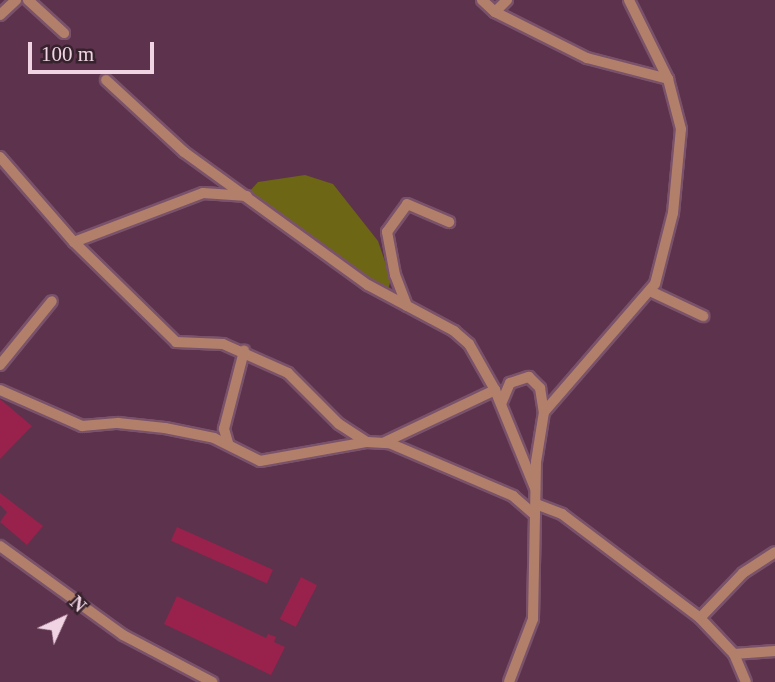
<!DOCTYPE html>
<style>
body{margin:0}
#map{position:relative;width:775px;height:682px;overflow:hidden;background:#5d324c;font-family:"Times New Roman",serif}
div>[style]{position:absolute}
.green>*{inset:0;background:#6d6615}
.building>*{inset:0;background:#98224c;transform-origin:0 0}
.roads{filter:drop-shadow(2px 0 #7a526a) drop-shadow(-2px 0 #7a526a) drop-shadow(0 2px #7a526a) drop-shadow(0 -2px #7a526a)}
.minor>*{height:10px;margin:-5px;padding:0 5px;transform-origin:5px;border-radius:5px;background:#b2806a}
span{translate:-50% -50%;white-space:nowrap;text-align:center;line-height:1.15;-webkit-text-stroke:5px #36222d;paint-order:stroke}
.north{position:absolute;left:28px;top:584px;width:70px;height:70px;-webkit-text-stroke:5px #36222d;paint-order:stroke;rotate:45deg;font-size:19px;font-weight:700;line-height:28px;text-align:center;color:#f0d4e3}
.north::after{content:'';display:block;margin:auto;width:24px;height:32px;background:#f0d4e3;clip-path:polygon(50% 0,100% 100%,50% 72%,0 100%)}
.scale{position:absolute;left:28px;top:42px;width:126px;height:32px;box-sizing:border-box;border:4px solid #f0d4e3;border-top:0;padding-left:9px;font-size:21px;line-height:24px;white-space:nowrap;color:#f0d4e3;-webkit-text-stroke:5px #36222d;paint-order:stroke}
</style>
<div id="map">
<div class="green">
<div style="clip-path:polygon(305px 175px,333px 184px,378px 241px,391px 279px,388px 290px,383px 292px,249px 192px,258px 182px)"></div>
</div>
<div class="building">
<div style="clip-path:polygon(0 399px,32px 426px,0 459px)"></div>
<div style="clip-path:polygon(0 493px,43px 526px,27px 545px,0 522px,7px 512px,0 505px)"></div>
<div style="left:177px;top:527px;width:105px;height:15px;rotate:24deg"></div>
<div style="left:301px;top:577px;width:18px;height:47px;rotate:27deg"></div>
<div style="clip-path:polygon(177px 596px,266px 638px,268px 634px,276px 637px,274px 642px,285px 647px,271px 675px,164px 624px)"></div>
</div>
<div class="roads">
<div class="minor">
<div style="left:28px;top:0;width:49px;rotate:42.5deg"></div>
<div style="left:482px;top:0;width:18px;rotate:43deg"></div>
<div style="left:495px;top:12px;width:103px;rotate:26.6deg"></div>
<div style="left:587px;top:58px;width:84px;rotate:14.5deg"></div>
<div style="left:495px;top:12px;width:17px;rotate:-45deg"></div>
<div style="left:0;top:15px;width:22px;rotate:-43deg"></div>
<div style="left:106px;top:80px;width:106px;rotate:42.7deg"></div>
<div style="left:184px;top:152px;width:227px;rotate:35.9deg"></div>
<div style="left:368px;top:285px;width:98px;rotate:28.1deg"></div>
<div style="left:454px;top:331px;width:20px;rotate:41deg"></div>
<div style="left:469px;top:344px;width:53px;rotate:60.5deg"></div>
<div style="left:495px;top:390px;width:106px;rotate:67.8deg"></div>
<div style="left:0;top:157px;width:113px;rotate:49deg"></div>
<div style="left:74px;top:242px;width:143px;rotate:44.4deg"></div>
<div style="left:176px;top:342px;width:47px;rotate:2.4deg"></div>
<div style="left:223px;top:344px;width:71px;rotate:24deg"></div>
<div style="left:288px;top:373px;width:72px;rotate:45deg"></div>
<div style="left:339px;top:424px;width:33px;rotate:33deg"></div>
<div style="left:74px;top:242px;width:138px;rotate:-20.8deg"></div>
<div style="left:203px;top:193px;width:44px;rotate:3.9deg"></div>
<div style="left:650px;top:291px;width:59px;rotate:25.3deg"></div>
<div style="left:407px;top:306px;width:33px;rotate:-111deg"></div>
<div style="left:395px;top:275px;width:44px;rotate:-100.5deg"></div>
<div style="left:387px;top:232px;width:34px;rotate:-54deg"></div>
<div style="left:407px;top:204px;width:46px;rotate:23.2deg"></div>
<div style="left:0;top:365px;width:82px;rotate:-50.9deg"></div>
<div style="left:0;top:390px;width:90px;rotate:23.7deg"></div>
<div style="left:82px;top:426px;width:36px;rotate:-5deg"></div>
<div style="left:118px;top:423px;width:47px;rotate:6.1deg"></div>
<div style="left:165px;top:428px;width:50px;rotate:11.5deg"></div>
<div style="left:214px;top:438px;width:51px;rotate:26.6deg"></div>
<div style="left:260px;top:461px;width:109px;rotate:-10.1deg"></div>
<div style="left:367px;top:442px;width:22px;rotate:3deg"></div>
<div style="left:389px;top:443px;width:135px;rotate:23.1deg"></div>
<div style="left:513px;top:496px;width:29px;rotate:41deg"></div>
<div style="left:501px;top:404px;width:23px;rotate:-67deg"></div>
<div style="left:510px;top:383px;width:20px;rotate:-18deg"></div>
<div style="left:529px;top:377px;width:16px;rotate:45deg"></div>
<div style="left:540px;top:388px;width:24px;rotate:81deg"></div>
<div style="left:544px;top:412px;width:51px;rotate:99.1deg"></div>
<div style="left:536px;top:462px;width:157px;rotate:91.1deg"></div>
<div style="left:533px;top:619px;width:67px;rotate:110.9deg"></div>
<div style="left:544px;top:412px;width:169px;rotate:-49.1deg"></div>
<div style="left:655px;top:284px;width:73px;rotate:-75.8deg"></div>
<div style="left:673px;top:213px;width:84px;rotate:-84.6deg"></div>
<div style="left:681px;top:129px;width:52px;rotate:-104.6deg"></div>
<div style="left:668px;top:79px;width:88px;rotate:-116.3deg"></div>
<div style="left:385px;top:442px;width:122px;rotate:-25.3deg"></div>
<div style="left:228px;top:443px;width:15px;rotate:-106deg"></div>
<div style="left:224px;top:429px;width:81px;rotate:-75.6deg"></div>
<div style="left:536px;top:504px;width:28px;rotate:21deg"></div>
<div style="left:562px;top:514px;width:173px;rotate:37deg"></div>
<div style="left:700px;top:618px;width:50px;rotate:46.6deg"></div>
<div style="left:734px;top:654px;width:30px;rotate:67deg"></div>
<div style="left:0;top:546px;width:152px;rotate:35.9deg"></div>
<div style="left:123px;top:635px;width:101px;rotate:27.8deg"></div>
<div style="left:700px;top:618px;width:62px;rotate:-46.3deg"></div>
<div style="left:743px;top:573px;width:38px;rotate:-33deg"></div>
<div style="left:734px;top:654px;width:41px;rotate:-4.2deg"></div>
</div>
</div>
<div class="north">N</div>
<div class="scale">100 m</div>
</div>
